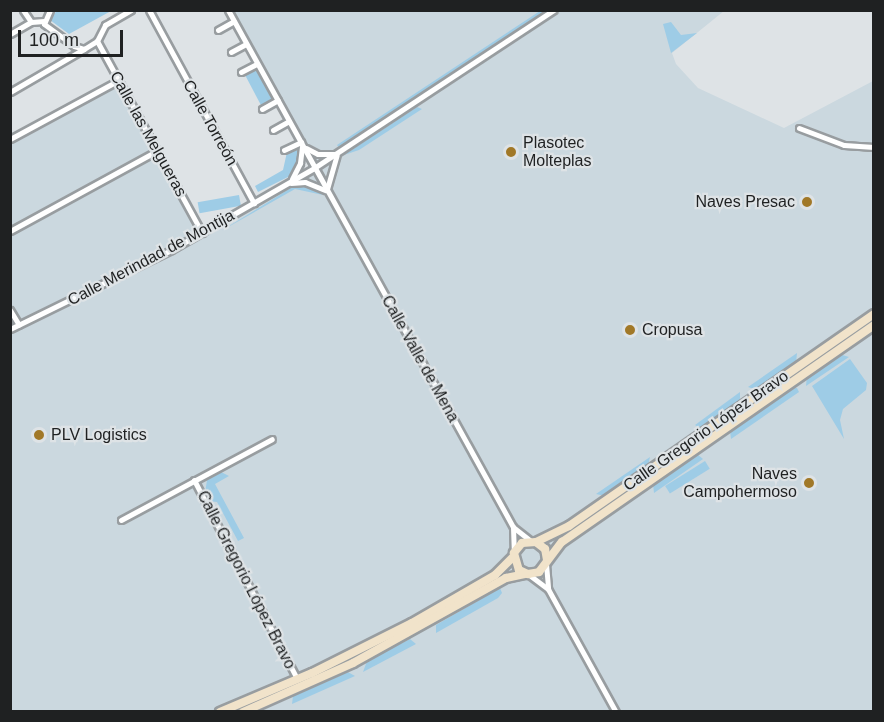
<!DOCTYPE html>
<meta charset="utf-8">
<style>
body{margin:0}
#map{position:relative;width:884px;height:722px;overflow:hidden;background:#dee3e6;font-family:Arial,sans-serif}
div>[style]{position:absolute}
.built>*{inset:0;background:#cbd8df}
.green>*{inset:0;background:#9ecce6;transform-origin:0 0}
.roads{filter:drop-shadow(2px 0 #989da0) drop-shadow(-2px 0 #989da0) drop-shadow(0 2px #989da0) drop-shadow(0 -2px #989da0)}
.minor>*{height:5px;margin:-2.5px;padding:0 2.5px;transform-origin:2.5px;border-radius:2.5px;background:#fff}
.secondary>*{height:8px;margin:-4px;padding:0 4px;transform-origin:4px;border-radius:4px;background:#f1e3ca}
.dots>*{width:16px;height:16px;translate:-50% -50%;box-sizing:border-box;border:3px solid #dee3e6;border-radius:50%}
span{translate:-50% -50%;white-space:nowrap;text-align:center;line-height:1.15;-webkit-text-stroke:4.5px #dee3e6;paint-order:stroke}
.street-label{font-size:16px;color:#1f2122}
.poi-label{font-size:16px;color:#1f2122}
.left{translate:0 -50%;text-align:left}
.right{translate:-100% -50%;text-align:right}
.frame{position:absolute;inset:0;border:12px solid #1f2122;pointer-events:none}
.scale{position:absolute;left:18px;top:30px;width:105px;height:27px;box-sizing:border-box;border:3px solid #1f2122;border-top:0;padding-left:8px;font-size:18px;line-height:21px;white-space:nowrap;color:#1f2122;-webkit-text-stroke:4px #dee3e6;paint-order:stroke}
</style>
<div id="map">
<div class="built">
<div style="clip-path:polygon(228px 11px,724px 11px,672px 53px,676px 64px,698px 88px,784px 128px,873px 81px,873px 711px,11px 712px,11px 139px,119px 80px,202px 233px,314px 169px)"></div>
</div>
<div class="green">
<div style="clip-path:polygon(57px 10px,111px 10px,111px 11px,69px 34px,50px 20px)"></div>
<div style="clip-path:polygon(540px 11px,545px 11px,339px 148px,337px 145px)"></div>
<div style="clip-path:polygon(671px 22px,681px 35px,697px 33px,671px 53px,663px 24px)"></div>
<div style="left:256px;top:68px;width:36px;height:13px;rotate:62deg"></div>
<div style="clip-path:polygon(417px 107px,422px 109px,359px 150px,344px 155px)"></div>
<div style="clip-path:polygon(298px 146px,297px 163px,290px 176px,258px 192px,255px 186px,283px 170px,287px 152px)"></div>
<div style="clip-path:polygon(294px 186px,308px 186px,323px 195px,295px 189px,221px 231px)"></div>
<div style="left:239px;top:195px;width:11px;height:42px;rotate:80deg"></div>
<div style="clip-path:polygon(797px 353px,796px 363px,757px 390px,748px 387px)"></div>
<div style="clip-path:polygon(839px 354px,849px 357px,806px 386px,807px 376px)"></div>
<div style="clip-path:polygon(850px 359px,867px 383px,866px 390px,843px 409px,840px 420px,844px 439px,812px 386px)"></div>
<div style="clip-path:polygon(791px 388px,797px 388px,799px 392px,731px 439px,730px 431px)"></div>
<div style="clip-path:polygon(740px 392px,740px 402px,701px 429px,695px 425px)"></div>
<div style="clip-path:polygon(697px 454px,703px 459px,654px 493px,653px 484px)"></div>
<div style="clip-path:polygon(650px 457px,648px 466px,605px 496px,596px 494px)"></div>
<div style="left:705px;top:461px;width:9px;height:47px;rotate:58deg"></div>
<div style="clip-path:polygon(221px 472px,229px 476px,215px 484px,244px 538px,238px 541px,217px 502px,209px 501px,205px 493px,207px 480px)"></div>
<div style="clip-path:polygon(500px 588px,502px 593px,498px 598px,436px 633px,436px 625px)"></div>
<div style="clip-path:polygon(410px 639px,416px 644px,363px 672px,367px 661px)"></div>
<div style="clip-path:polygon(346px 671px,355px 676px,292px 704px,293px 696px)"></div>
</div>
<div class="roads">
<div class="minor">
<div style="left:23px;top:10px;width:14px;rotate:56deg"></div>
<div style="left:50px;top:10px;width:15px;rotate:113deg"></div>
<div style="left:44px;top:24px;width:37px;rotate:36deg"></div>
<div style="left:74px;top:46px;width:10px;rotate:17deg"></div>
<div style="left:84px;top:49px;width:15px;rotate:-32deg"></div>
<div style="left:149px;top:10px;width:220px;rotate:61.5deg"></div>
<div style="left:228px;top:10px;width:590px;rotate:61.13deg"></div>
<div style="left:513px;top:527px;width:25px;rotate:88deg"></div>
<div style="left:218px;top:30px;width:18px;rotate:-29deg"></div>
<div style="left:10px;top:34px;width:24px;rotate:-30deg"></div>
<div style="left:31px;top:22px;width:13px;rotate:-4deg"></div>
<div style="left:97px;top:41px;width:219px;rotate:61.3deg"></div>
<div style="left:97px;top:41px;width:18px;rotate:-63deg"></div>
<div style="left:105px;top:25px;width:30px;rotate:-30deg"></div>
<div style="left:231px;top:52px;width:17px;rotate:-28deg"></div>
<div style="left:241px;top:72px;width:18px;rotate:-27deg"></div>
<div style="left:10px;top:92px;width:86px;rotate:-30.2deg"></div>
<div style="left:262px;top:109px;width:18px;rotate:-29deg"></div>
<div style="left:799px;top:128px;width:48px;rotate:20.7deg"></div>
<div style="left:844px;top:145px;width:30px;rotate:4deg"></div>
<div style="left:273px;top:130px;width:18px;rotate:-29deg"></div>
<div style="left:10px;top:139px;width:124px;rotate:-28.4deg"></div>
<div style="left:306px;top:148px;width:13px;rotate:27deg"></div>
<div style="left:318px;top:154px;width:18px"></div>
<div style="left:284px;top:150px;width:19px;rotate:-25deg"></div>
<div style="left:292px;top:179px;width:18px;rotate:-63deg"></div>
<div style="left:300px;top:163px;width:17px;rotate:-83deg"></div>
<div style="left:291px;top:183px;width:14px;rotate:-4deg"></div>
<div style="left:305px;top:182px;width:22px;rotate:22deg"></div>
<div style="left:327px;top:189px;width:35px;rotate:-74deg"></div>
<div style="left:10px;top:231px;width:167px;rotate:-28.6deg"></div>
<div style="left:10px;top:310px;width:17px;rotate:59deg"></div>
<div style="left:10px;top:329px;width:179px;rotate:-26.1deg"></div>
<div style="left:171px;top:250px;width:165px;rotate:-29.8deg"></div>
<div style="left:314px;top:168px;width:287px;rotate:-33.4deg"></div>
<div style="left:194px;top:480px;width:224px;rotate:62.6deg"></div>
<div style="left:121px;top:520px;width:171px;rotate:-28.2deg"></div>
<div style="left:513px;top:527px;width:23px;rotate:38deg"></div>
<div style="left:546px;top:564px;width:25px;rotate:85deg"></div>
<div style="left:528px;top:574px;width:25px;rotate:37deg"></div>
<div style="left:548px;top:589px;width:141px;rotate:61.1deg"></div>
</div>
<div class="secondary">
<div style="left:536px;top:542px;width:37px;rotate:-26deg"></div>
<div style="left:569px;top:526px;width:371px;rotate:-34.8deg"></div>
<div style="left:547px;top:560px;width:11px;rotate:-100deg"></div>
<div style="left:545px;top:549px;width:11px;rotate:-142deg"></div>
<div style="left:536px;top:542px;width:14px;rotate:176deg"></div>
<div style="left:522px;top:543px;width:13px;rotate:129deg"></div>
<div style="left:514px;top:553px;width:18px;rotate:74deg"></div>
<div style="left:519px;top:570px;width:10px;rotate:24deg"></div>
<div style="left:528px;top:574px;width:11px;rotate:-10deg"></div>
<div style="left:539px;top:572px;width:38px;rotate:-53deg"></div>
<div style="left:562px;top:542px;width:380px;rotate:-34.8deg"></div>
<div style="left:220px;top:712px;width:100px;rotate:-23deg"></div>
<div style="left:312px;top:673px;width:112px;rotate:-26.6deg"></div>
<div style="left:412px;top:623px;width:96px;rotate:-30deg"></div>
<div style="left:495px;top:575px;width:25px;rotate:-45deg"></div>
<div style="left:243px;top:712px;width:120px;rotate:-24deg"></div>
<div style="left:353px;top:663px;width:175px;rotate:-29.1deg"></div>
<div style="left:506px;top:578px;width:19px;rotate:-12deg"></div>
</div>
</div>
<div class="dots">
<div style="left:511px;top:152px;background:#a17827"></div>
<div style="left:807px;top:202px;background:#a17827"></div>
<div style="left:630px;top:330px;background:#a17827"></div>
<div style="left:39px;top:435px;background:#a17827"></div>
<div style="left:809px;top:483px;background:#a17827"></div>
</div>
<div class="street-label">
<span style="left:210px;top:123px;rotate:61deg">Calle Torreón</span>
<span style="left:148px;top:134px;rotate:61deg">Calle las Melgueras</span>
<span style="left:151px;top:258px;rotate:-28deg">Calle Merindad de Montija</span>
<span style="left:420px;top:359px;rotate:61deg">Calle Valle de Mena</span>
<span style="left:706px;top:431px;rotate:-35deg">Calle Gregorio López Bravo</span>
<span style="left:246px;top:580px;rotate:63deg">Calle Gregorio López Bravo</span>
</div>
<div class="poi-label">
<span class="left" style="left:523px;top:152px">Plasotec<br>Molteplas</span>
<span class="right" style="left:795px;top:202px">Naves Presac</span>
<span class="left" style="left:642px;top:330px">Cropusa</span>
<span class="left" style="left:51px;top:435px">PLV Logistics</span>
<span class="right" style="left:797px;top:483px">Naves<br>Campohermoso</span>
</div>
<div class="frame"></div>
<div class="scale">100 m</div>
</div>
